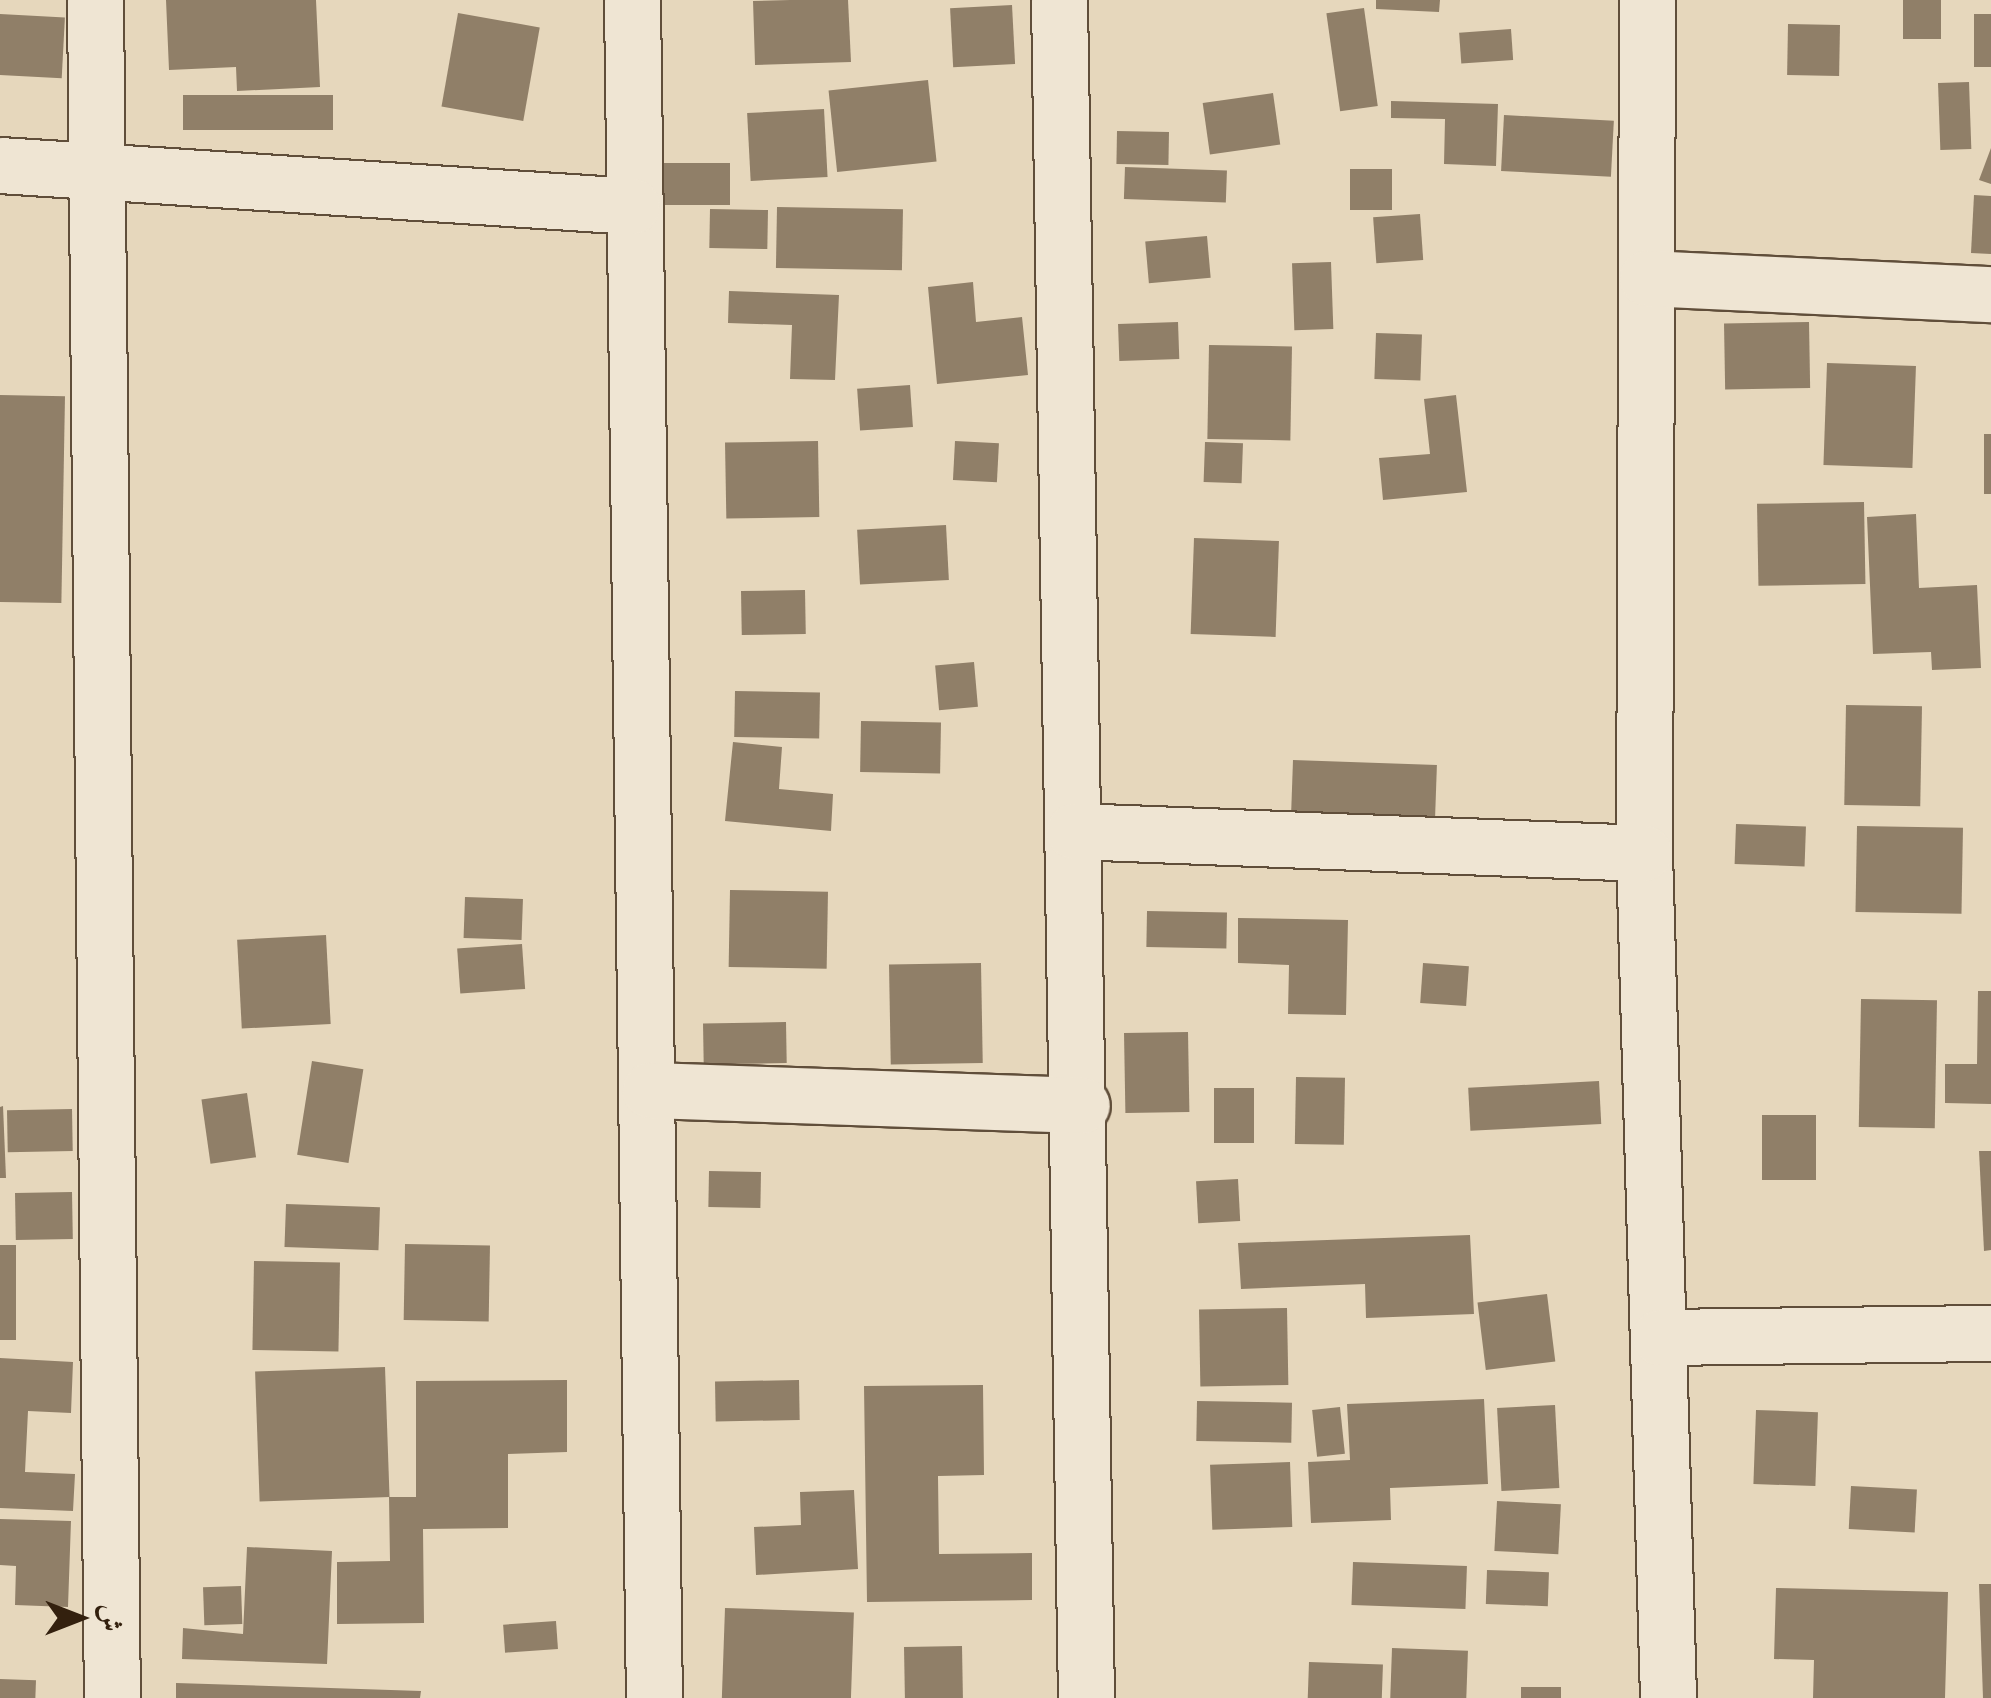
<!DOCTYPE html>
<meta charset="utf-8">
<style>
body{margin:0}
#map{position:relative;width:1991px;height:1698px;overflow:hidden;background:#e6d7bc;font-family:"Libre Bodoni",Amiri,serif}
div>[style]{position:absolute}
.building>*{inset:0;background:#907f68;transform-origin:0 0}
.roads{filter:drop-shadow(2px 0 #604e3a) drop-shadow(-2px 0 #604e3a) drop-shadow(0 2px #604e3a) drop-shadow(0 -2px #604e3a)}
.street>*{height:55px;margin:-27.5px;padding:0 27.5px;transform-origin:27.5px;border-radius:27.5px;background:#efe5d3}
span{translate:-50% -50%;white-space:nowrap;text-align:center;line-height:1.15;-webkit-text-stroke:8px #efe5d3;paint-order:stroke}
.north{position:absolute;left:30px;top:1568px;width:100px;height:100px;-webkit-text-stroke:8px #efe5d3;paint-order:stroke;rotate:90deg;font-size:28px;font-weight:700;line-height:40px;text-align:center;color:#33200e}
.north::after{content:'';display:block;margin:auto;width:35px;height:45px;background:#33200e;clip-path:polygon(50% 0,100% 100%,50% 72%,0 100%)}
</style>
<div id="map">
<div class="building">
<div style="clip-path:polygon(166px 0,316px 0,320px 87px,237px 91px,236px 67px,169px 70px)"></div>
<div style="clip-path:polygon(790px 0,848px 0,851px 62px,755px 65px,753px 1px)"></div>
<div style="clip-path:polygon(1376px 0,1440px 0,1439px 12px,1376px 9px)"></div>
<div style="left:1903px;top:0;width:38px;height:39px"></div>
<div style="left:1012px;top:5px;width:59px;height:62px;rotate:87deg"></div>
<div style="left:1364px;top:8px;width:99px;height:38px;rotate:82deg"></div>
<div style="left:458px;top:13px;width:83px;height:95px;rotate:10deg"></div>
<div style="left:0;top:14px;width:65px;height:61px;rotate:3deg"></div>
<div style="left:1974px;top:14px;width:17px;height:53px"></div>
<div style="left:1788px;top:24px;width:52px;height:51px;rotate:1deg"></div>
<div style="left:1511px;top:29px;width:31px;height:52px;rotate:86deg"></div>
<div style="left:928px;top:80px;width:82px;height:100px;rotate:84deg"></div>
<div style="left:1969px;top:82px;width:67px;height:31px;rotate:88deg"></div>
<div style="left:1273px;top:93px;width:52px;height:71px;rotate:82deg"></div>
<div style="left:333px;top:95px;width:35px;height:150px;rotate:90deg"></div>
<div style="clip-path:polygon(1391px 101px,1498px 104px,1496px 166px,1444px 164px,1445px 119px,1391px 118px)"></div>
<div style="left:824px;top:109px;width:68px;height:77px;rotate:87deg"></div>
<div style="left:1504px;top:115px;width:110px;height:56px;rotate:3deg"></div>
<div style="left:1117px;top:131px;width:52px;height:33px;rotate:1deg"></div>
<div style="clip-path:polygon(1991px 148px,1991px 184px,1979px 180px)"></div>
<div style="left:659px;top:163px;width:71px;height:42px"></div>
<div style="left:1125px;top:167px;width:102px;height:32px;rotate:2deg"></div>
<div style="left:1392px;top:169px;width:41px;height:42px;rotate:90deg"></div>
<div style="clip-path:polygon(1974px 195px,1991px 196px,1991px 254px,1971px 253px)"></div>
<div style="left:777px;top:207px;width:126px;height:61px;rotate:1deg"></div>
<div style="left:710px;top:209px;width:58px;height:39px;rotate:1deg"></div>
<div style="left:1420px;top:214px;width:46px;height:47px;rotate:86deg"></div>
<div style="left:1207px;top:236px;width:42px;height:62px;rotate:85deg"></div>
<div style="left:1331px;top:262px;width:67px;height:39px;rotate:88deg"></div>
<div style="clip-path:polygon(973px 282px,976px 322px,1022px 317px,1028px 375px,937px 384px,928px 287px)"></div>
<div style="clip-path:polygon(729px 291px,839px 295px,835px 380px,790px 379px,792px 325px,728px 323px)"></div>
<div style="left:1178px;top:322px;width:37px;height:60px;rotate:88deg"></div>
<div style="left:1809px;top:322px;width:66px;height:85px;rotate:89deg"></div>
<div style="left:1376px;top:333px;width:46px;height:46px;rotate:2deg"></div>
<div style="left:1209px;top:345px;width:83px;height:94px;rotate:1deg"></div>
<div style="left:1827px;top:363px;width:89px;height:102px;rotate:2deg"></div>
<div style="left:910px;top:385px;width:42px;height:53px;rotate:86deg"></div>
<div style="left:0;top:395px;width:65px;height:207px;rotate:1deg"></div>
<div style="clip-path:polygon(1456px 395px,1467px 492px,1383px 500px,1379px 458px,1430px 454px,1424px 399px)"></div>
<div style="left:1984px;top:434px;width:7px;height:60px"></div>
<div style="left:818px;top:441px;width:76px;height:93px;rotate:89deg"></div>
<div style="left:955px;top:441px;width:44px;height:39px;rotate:3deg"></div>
<div style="left:1205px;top:442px;width:38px;height:40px;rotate:2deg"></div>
<div style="left:1864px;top:502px;width:82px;height:107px;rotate:89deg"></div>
<div style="clip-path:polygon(1916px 514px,1919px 588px,1977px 585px,1981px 668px,1932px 670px,1931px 652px,1873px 654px,1867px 517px)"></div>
<div style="left:946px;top:525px;width:55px;height:89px;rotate:87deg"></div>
<div style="left:1194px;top:538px;width:85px;height:96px;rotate:2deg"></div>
<div style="left:805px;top:590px;width:44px;height:64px;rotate:89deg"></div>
<div style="left:974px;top:662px;width:45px;height:39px;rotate:85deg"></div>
<div style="left:735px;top:691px;width:85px;height:46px;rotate:1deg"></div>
<div style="left:1846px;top:705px;width:76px;height:100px;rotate:1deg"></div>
<div style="left:861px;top:721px;width:80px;height:51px;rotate:1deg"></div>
<div style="clip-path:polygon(733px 742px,782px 747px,779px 789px,833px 794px,831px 831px,725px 821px)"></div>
<div style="left:1293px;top:760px;width:144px;height:54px;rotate:2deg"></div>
<div style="left:1736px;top:824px;width:70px;height:40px;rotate:2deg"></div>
<div style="left:1857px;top:826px;width:106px;height:86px;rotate:1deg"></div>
<div style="left:730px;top:890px;width:98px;height:77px;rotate:1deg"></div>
<div style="left:465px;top:897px;width:58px;height:41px;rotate:2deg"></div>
<div style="left:1147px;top:911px;width:80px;height:36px;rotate:1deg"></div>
<div style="clip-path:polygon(1238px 918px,1348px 920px,1346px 1015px,1288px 1014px,1289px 965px,1238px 963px)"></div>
<div style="left:326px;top:935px;width:89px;height:89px;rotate:87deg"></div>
<div style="left:522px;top:944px;width:45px;height:65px;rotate:86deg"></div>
<div style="left:981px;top:963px;width:100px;height:92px;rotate:89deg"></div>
<div style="left:1423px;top:963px;width:46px;height:40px;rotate:4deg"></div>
<div style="clip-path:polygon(1978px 991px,1991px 991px,1991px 1104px,1945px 1103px,1945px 1064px,1977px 1064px)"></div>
<div style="left:1861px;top:999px;width:76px;height:128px;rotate:1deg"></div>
<div style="left:786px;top:1022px;width:41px;height:83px;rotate:89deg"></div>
<div style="left:1188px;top:1032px;width:80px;height:64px;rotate:89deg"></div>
<div style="left:312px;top:1061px;width:52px;height:95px;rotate:9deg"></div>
<div style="left:1296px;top:1077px;width:49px;height:67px;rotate:1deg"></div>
<div style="left:1599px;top:1081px;width:43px;height:131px;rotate:87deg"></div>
<div style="left:1214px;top:1088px;width:40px;height:55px"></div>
<div style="left:247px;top:1093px;width:65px;height:46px;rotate:82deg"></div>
<div style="clip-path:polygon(3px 1106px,6px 1178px,0 1178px,0 1107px)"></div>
<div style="left:72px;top:1109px;width:42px;height:65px;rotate:89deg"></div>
<div style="left:1762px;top:1115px;width:54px;height:65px"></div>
<div style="clip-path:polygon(1979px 1151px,1991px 1151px,1991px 1250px,1984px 1251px)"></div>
<div style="left:709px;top:1171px;width:52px;height:36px;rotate:1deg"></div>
<div style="left:1238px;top:1179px;width:42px;height:42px;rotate:87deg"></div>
<div style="left:72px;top:1192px;width:47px;height:57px;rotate:89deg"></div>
<div style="left:286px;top:1204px;width:94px;height:43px;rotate:2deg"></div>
<div style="clip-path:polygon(1470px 1235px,1474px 1314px,1366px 1318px,1365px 1284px,1241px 1289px,1238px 1243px)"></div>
<div style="left:405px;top:1244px;width:85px;height:76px;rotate:1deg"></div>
<div style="left:0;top:1245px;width:16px;height:95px"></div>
<div style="left:254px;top:1261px;width:86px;height:89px;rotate:1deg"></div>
<div style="left:1547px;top:1294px;width:68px;height:70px;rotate:83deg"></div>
<div style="left:1287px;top:1308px;width:77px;height:88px;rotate:89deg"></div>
<div style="clip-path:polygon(0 1358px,73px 1362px,71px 1413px,28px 1411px,25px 1472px,75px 1474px,73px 1511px,0 1508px)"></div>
<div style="left:385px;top:1367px;width:130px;height:130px;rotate:88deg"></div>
<div style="clip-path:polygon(567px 1380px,567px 1452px,508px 1454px,508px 1528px,423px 1529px,424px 1623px,337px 1624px,337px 1562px,390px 1561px,389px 1497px,416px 1497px,416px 1381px)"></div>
<div style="left:799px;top:1380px;width:40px;height:84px;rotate:89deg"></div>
<div style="clip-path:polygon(983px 1385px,984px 1475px,938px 1476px,939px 1554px,1032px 1553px,1032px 1600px,867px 1602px,864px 1386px)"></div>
<div style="clip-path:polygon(1484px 1399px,1488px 1484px,1390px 1488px,1391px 1520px,1311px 1523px,1308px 1462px,1350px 1460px,1347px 1404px)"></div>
<div style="left:1197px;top:1401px;width:95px;height:40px;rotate:1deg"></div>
<div style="left:1555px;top:1405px;width:83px;height:58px;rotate:87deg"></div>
<div style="left:1340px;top:1407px;width:47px;height:28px;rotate:84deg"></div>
<div style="left:1756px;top:1410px;width:62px;height:74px;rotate:2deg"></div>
<div style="left:1290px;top:1462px;width:65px;height:80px;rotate:88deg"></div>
<div style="left:1851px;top:1486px;width:66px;height:43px;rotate:3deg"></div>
<div style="clip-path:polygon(854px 1490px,858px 1569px,756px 1575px,754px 1527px,801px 1525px,800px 1492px)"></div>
<div style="left:1497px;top:1501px;width:64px;height:50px;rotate:3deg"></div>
<div style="clip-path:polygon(0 1519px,71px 1521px,68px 1607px,15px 1605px,16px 1566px,0 1565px)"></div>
<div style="clip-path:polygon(247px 1547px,332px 1551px,327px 1664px,182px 1659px,183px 1628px,243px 1634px)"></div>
<div style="left:1353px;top:1562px;width:114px;height:43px;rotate:2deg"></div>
<div style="left:1487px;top:1570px;width:62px;height:34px;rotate:2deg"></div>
<div style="clip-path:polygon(1979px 1584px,1991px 1584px,1991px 1698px,1983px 1698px)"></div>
<div style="left:241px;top:1586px;width:38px;height:38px;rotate:88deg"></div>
<div style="clip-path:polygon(1776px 1588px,1948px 1592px,1945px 1698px,1813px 1698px,1814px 1660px,1774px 1659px)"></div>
<div style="left:725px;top:1608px;width:129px;height:90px;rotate:2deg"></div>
<div style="left:556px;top:1621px;width:28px;height:53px;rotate:86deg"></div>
<div style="left:962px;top:1646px;width:52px;height:58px;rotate:89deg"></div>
<div style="left:1392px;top:1648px;width:76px;height:50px;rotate:2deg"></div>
<div style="left:1309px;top:1662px;width:74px;height:36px;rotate:2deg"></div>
<div style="left:0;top:1679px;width:36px;height:19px;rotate:2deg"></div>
<div style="clip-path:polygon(176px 1683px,421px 1691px,420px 1698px,176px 1698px)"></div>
<div style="left:1521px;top:1687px;width:40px;height:11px"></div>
</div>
<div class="roads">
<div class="street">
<div style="left:95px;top:0;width:1698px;rotate:89.43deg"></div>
<div style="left:632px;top:0;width:1698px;rotate:89.26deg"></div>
<div style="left:1059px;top:0;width:1698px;rotate:89.09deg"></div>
<div style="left:1647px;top:0;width:853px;rotate:90.2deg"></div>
<div style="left:1644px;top:853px;width:845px;rotate:88.37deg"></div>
<div style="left:0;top:165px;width:633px;rotate:3.71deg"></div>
<div style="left:1647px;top:278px;width:344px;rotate:2.7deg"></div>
<div style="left:1074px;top:831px;width:570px;rotate:2.21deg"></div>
<div style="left:650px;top:1090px;width:432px;rotate:2deg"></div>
<div style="left:1660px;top:1337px;width:331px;rotate:-0.7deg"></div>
</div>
</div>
<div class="north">ش</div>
</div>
